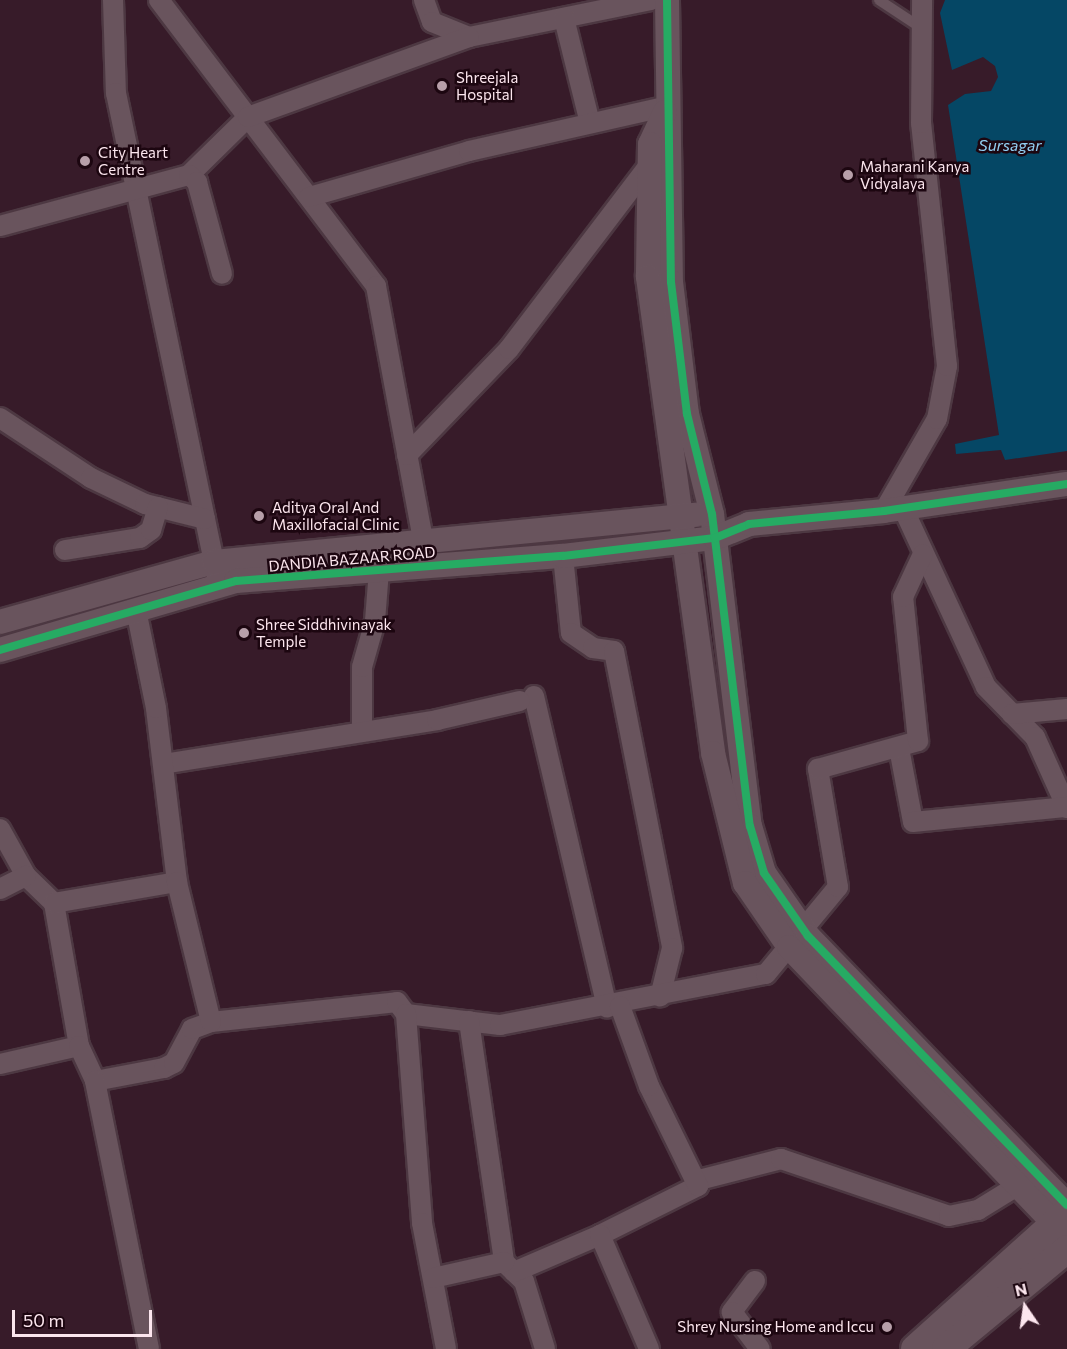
<!DOCTYPE html>
<style>
body{margin:0}
#map{position:relative;width:1067px;height:1349px;overflow:hidden;background:#371b29;font-family:Commissioner,sans-serif}
div>[style]{position:absolute}
.water>*{inset:0;background:#054765}
.roads{filter:drop-shadow(2px 0 #4d3842) drop-shadow(-2px 0 #4d3842) drop-shadow(0 2px #4d3842) drop-shadow(0 -2px #4d3842)}
.service>*{height:10px;margin:-5px;padding:0 5px;transform-origin:5px;border-radius:5px;background:#69545d}
.minor>*{height:20px;margin:-10px;padding:0 10px;transform-origin:10px;border-radius:10px;background:#69545d}
.tertiary>*{height:24px;margin:-12px;padding:0 12px;transform-origin:12px;border-radius:12px;background:#69545d}
.secondary>*{height:28px;margin:-14px;padding:0 14px;transform-origin:14px;border-radius:14px;background:#69545d}
.cycleway>*{height:8px;margin:-4px;padding:0 4px;transform-origin:4px;border-radius:4px;background:#26ab63}
.dots>*{width:16px;height:16px;translate:-50% -50%;box-sizing:border-box;border:3px solid #1c0610;border-radius:50%}
span{translate:-50% -50%;white-space:nowrap;text-align:center;line-height:1.15;-webkit-text-stroke:5px #1c0610;paint-order:stroke}
.poi-label{font-size:15px;color:#fce6ee}
.left{translate:0 -50%;text-align:left}
.right{translate:-100% -50%;text-align:right}
.street-label{font-size:15px;color:#fce6ee}
.water-label{font-size:16px;color:#92cff3;font-style:italic}
.north{position:absolute;left:995px;top:1277px;width:60px;height:60px;-webkit-text-stroke:4px #1c0610;paint-order:stroke;rotate:347deg;font-size:16px;font-weight:700;line-height:24px;text-align:center;color:#fce6ee}
.north::after{content:'';display:block;margin:auto;width:21px;height:27px;background:#fce6ee;clip-path:polygon(50% 0,100% 100%,50% 72%,0 100%)}
.scale{position:absolute;left:12px;top:1310px;width:140px;height:27px;box-sizing:border-box;border:3px solid #fce6ee;border-top:0;padding-left:8px;font-size:18px;line-height:21px;white-space:nowrap;color:#fce6ee;-webkit-text-stroke:4px #1c0610;paint-order:stroke}
</style>
<div id="map">
<div class="water">
<div style="clip-path:polygon(945px 0,1067px 0,1067px 451px,1005px 460px,1001px 450px,956px 454px,955px 444px,999px 435px,948px 105px,965px 94px,991px 91px,998px 77px,995px 66px,983px 57px,952px 70px,940px 13px)"></div>
</div>
<div class="roads">
<div class="service">
<div style="left:879px;top:0;width:49px;rotate:33.4deg"></div>
</div>
<div class="minor">
<div style="left:113px;top:0;width:93px;rotate:88.2deg"></div>
<div style="left:116px;top:93px;width:492px;rotate:78.2deg"></div>
<div style="left:159px;top:0;width:359px;rotate:52.8deg"></div>
<div style="left:376px;top:286px;width:275px;rotate:79.5deg"></div>
<div style="left:424px;top:0;width:23px;rotate:70deg"></div>
<div style="left:432px;top:22px;width:40px;rotate:22deg"></div>
<div style="left:469px;top:37px;width:186px;rotate:-11.5deg"></div>
<div style="left:564px;top:18px;width:108px;rotate:76.1deg"></div>
<div style="left:189px;top:175px;width:83px;rotate:-44.5deg"></div>
<div style="left:248px;top:117px;width:235px;rotate:-19.9deg"></div>
<div style="left:309px;top:197px;width:166px;rotate:-16deg"></div>
<div style="left:469px;top:151px;width:201px;rotate:-12.7deg"></div>
<div style="left:0;top:226px;width:196px;rotate:-15.1deg"></div>
<div style="left:189px;top:175px;width:11px;rotate:41deg"></div>
<div style="left:197px;top:182px;width:95px;rotate:74.8deg"></div>
<div style="left:0;top:418px;width:109px;rotate:33.4deg"></div>
<div style="left:91px;top:478px;width:60px;rotate:25.7deg"></div>
<div style="left:145px;top:504px;width:62px;rotate:14deg"></div>
<div style="left:407px;top:455px;width:147px;rotate:-46.1deg"></div>
<div style="left:509px;top:349px;width:231px;rotate:-52.7deg"></div>
<div style="left:649px;top:165px;width:8px"></div>
<div style="left:903px;top:508px;width:197px;rotate:65.1deg"></div>
<div style="left:986px;top:687px;width:70px;rotate:45.6deg"></div>
<div style="left:1035px;top:737px;width:78px;rotate:65.7deg"></div>
<div style="left:884px;top:511px;width:106px;rotate:-60.1deg"></div>
<div style="left:937px;top:419px;width:54px;rotate:-79.3deg"></div>
<div style="left:947px;top:366px;width:244px;rotate:-96.1deg"></div>
<div style="left:921px;top:123px;width:123px;rotate:-89.5deg"></div>
<div style="left:65px;top:550px;width:76px;rotate:-9.1deg"></div>
<div style="left:140px;top:538px;width:14px;rotate:-36deg"></div>
<div style="left:151px;top:530px;width:24px;rotate:-73deg"></div>
<div style="left:563px;top:556px;width:77px;rotate:84.1deg"></div>
<div style="left:571px;top:633px;width:27px;rotate:34deg"></div>
<div style="left:593px;top:648px;width:21px;rotate:8deg"></div>
<div style="left:614px;top:651px;width:303px;rotate:78.9deg"></div>
<div style="left:672px;top:948px;width:50px;rotate:103.8deg"></div>
<div style="left:534px;top:696px;width:320px;rotate:76.8deg"></div>
<div style="left:1012px;top:714px;width:55px;rotate:-5.2deg"></div>
<div style="left:362px;top:732px;width:65px;rotate:-90deg"></div>
<div style="left:362px;top:667px;width:48px;rotate:-74.2deg"></div>
<div style="left:375px;top:621px;width:51px;rotate:-85.5deg"></div>
<div style="left:899px;top:748px;width:75px;rotate:79.3deg"></div>
<div style="left:913px;top:822px;width:155px;rotate:-5.6deg"></div>
<div style="left:163px;top:764px;width:278px;rotate:-9.1deg"></div>
<div style="left:437px;top:720px;width:85px;rotate:-12.9deg"></div>
<div style="left:0;top:829px;width:54px;rotate:61deg"></div>
<div style="left:26px;top:876px;width:39px;rotate:44deg"></div>
<div style="left:54px;top:903px;width:145px;rotate:80.1deg"></div>
<div style="left:79px;top:1046px;width:81px;rotate:167.2deg"></div>
<div style="left:0;top:889px;width:29px;rotate:-27deg"></div>
<div style="left:54px;top:903px;width:125px;rotate:-9.7deg"></div>
<div style="left:177px;top:882px;width:175px;rotate:-96.9deg"></div>
<div style="left:156px;top:708px;width:100px;rotate:-101.5deg"></div>
<div style="left:406px;top:1014px;width:95px;rotate:6.7deg"></div>
<div style="left:500px;top:1025px;width:271px;rotate:-10.9deg"></div>
<div style="left:766px;top:974px;width:113px;rotate:-50.4deg"></div>
<div style="left:838px;top:887px;width:120px;rotate:-99.6deg"></div>
<div style="left:818px;top:769px;width:104px;rotate:-15.6deg"></div>
<div style="left:918px;top:741px;width:145px;rotate:-95.9deg"></div>
<div style="left:903px;top:597px;width:47px;rotate:-65.1deg"></div>
<div style="left:469px;top:1021px;width:244px;rotate:81.7deg"></div>
<div style="left:504px;top:1262px;width:28px;rotate:44deg"></div>
<div style="left:524px;top:1281px;width:71px;rotate:72.8deg"></div>
<div style="left:211px;top:1022px;width:187px;rotate:-6.1deg"></div>
<div style="left:397px;top:1002px;width:15px;rotate:53deg"></div>
<div style="left:406px;top:1014px;width:210px;rotate:85.6deg"></div>
<div style="left:422px;top:1223px;width:128px;rotate:79.2deg"></div>
<div style="left:79px;top:1046px;width:38px;rotate:65deg"></div>
<div style="left:95px;top:1081px;width:70px;rotate:-10.7deg"></div>
<div style="left:164px;top:1068px;width:11px;rotate:-27deg"></div>
<div style="left:174px;top:1063px;width:38px;rotate:-62deg"></div>
<div style="left:192px;top:1029px;width:20px;rotate:-20deg"></div>
<div style="left:211px;top:1022px;width:144px;rotate:-103.7deg"></div>
<div style="left:95px;top:1081px;width:273px;rotate:78.6deg"></div>
<div style="left:695px;top:1181px;width:89px;rotate:-14.3deg"></div>
<div style="left:781px;top:1159px;width:177px;rotate:18.7deg"></div>
<div style="left:949px;top:1216px;width:30px;rotate:-12deg"></div>
<div style="left:978px;top:1210px;width:61px;rotate:-31.6deg"></div>
<div style="left:600px;top:1235px;width:110px;rotate:-26.6deg"></div>
<div style="left:698px;top:1186px;width:111px;rotate:-116.1deg"></div>
<div style="left:649px;top:1086px;width:85px;rotate:-109.9deg"></div>
<div style="left:514px;top:1272px;width:94px;rotate:-23.3deg"></div>
<div style="left:600px;top:1235px;width:124px;rotate:66.7deg"></div>
<div style="left:433px;top:1278px;width:73px;rotate:-12.7deg"></div>
<div style="left:755px;top:1281px;width:39px;rotate:127deg"></div>
<div style="left:732px;top:1312px;width:46px;rotate:52.9deg"></div>
</div>
<div class="tertiary">
<div style="left:667px;top:0;width:282px;rotate:89.2deg"></div>
<div style="left:671px;top:282px;width:133px;rotate:83.1deg"></div>
<div style="left:687px;top:414px;width:103px;rotate:76deg"></div>
<div style="left:712px;top:514px;width:314px;rotate:83.1deg"></div>
<div style="left:750px;top:826px;width:49px;rotate:73.4deg"></div>
<div style="left:764px;top:873px;width:77px;rotate:55.1deg"></div>
<div style="left:808px;top:936px;width:373px;rotate:46.1deg"></div>
<div style="left:665px;top:112px;width:35px;rotate:115deg"></div>
<div style="left:650px;top:144px;width:133px;rotate:90.9deg"></div>
<div style="left:648px;top:277px;width:480px;rotate:82.2deg"></div>
<div style="left:713px;top:753px;width:134px;rotate:76.2deg"></div>
<div style="left:745px;top:883px;width:78px;rotate:55.5deg"></div>
<div style="left:789px;top:947px;width:402px;rotate:46.2deg"></div>
<div style="left:0;top:622px;width:222px;rotate:-15.7deg"></div>
<div style="left:214px;top:562px;width:485px;rotate:-5.6deg"></div>
<div style="left:0;top:650px;width:246px;rotate:-16.3deg"></div>
<div style="left:236px;top:581px;width:328px;rotate:-4.4deg"></div>
<div style="left:563px;top:556px;width:153px;rotate:-6.8deg"></div>
<div style="left:715px;top:538px;width:37px;rotate:-22deg"></div>
<div style="left:749px;top:524px;width:136px;rotate:-5.5deg"></div>
<div style="left:884px;top:511px;width:185px;rotate:-8.4deg"></div>
</div>
<div class="secondary">
<div style="left:915px;top:1349px;width:205px;rotate:-42deg"></div>
<div style="left:946px;top:1349px;width:157px;rotate:-39.6deg"></div>
</div>
</div>
<div class="cycleway">
<div style="left:667px;top:0;width:282px;rotate:89.2deg"></div>
<div style="left:671px;top:282px;width:133px;rotate:83.1deg"></div>
<div style="left:687px;top:414px;width:103px;rotate:76deg"></div>
<div style="left:712px;top:514px;width:314px;rotate:83.1deg"></div>
<div style="left:750px;top:826px;width:49px;rotate:73.4deg"></div>
<div style="left:764px;top:873px;width:77px;rotate:55.1deg"></div>
<div style="left:808px;top:936px;width:373px;rotate:46.1deg"></div>
<div style="left:0;top:650px;width:246px;rotate:-16.3deg"></div>
<div style="left:236px;top:581px;width:328px;rotate:-4.4deg"></div>
<div style="left:563px;top:556px;width:153px;rotate:-6.8deg"></div>
<div style="left:715px;top:538px;width:37px;rotate:-22deg"></div>
<div style="left:749px;top:524px;width:136px;rotate:-5.5deg"></div>
<div style="left:884px;top:511px;width:185px;rotate:-8.4deg"></div>
</div>
<div class="dots">
<div style="left:442px;top:86px;background:#b79fa9"></div>
<div style="left:85px;top:161px;background:#b79fa9"></div>
<div style="left:848px;top:175px;background:#b79fa9"></div>
<div style="left:259px;top:516px;background:#b79fa9"></div>
<div style="left:244px;top:633px;background:#b79fa9"></div>
<div style="left:887px;top:1327px;background:#b79fa9"></div>
</div>
<div class="poi-label">
<span class="left" style="left:456px;top:86px">Shreejala<br>Hospital</span>
<span class="left" style="left:98px;top:161px">City Heart<br>Centre</span>
<span class="left" style="left:860px;top:175px">Maharani Kanya<br>Vidyalaya</span>
<span class="left" style="left:272px;top:516px">Aditya Oral And<br>Maxillofacial Clinic</span>
<span class="left" style="left:256px;top:633px">Shree Siddhivinayak<br>Temple</span>
<span class="right" style="left:874px;top:1327px">Shrey Nursing Home and Iccu</span>
</div>
<div class="street-label">
<span style="left:352px;top:559px;rotate:-5deg">DANDIA BAZAAR ROAD</span>
</div>
<div class="water-label">
<span style="left:1010px;top:145px">Sursagar</span>
</div>
<div class="north">N</div>
<div class="scale">50 m</div>
</div>
